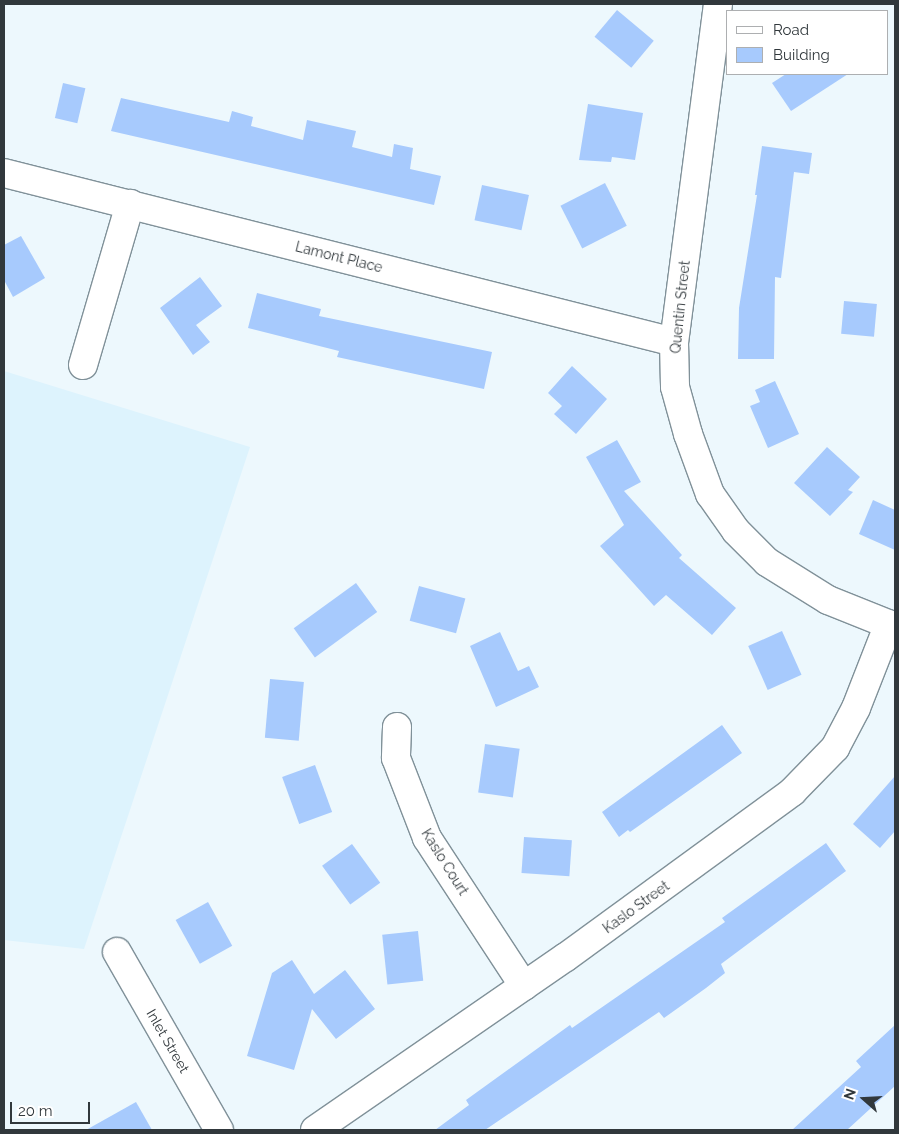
<!DOCTYPE html>
<style>
body{margin:0}
#map{position:relative;width:899px;height:1134px;overflow:hidden;background:#edf8fd;font-family:Raleway,sans-serif}
div>[style]{position:absolute}
.built>*{inset:0;background:#ddf3fd}
.building>*{inset:0;background:#a7cafd;transform-origin:0 0}
.roads{filter:drop-shadow(1px 0 #809199) drop-shadow(-1px 0 #809199) drop-shadow(0 1px #809199) drop-shadow(0 -1px #809199)}
.minor>*{height:28px;margin:-14px;padding:0 14px;transform-origin:14px;border-radius:14px;background:#fff}
span{translate:-50% -50%;white-space:nowrap;text-align:center;line-height:1.15;-webkit-text-stroke:4px #fff;paint-order:stroke}
.street-label{font-size:14px;color:#31383c}
.frame{position:absolute;inset:0;border:5px solid #31383c;pointer-events:none}
.legend{position:absolute;left:726px;top:10px;width:162px;height:65px;box-sizing:border-box;background:#fff;border:1px solid #adafb1;margin:0;padding:6px 9px;list-style:none;font-size:15px;color:#31383c}
.legend li{display:flex;align-items:center;gap:10px;height:25px}
.legend b{width:25px;border:1px solid #adafb1}
.north{position:absolute;left:839px;top:1074px;width:50px;height:50px;-webkit-text-stroke:4px #fff;paint-order:stroke;rotate:289deg;font-size:14px;font-weight:700;line-height:20px;text-align:center;color:#31383c}
.north::after{content:'';display:block;margin:auto;width:18px;height:22px;background:#31383c;clip-path:polygon(50% 0,100% 100%,50% 72%,0 100%)}
.scale{position:absolute;left:10px;top:1102px;width:80px;height:22px;box-sizing:border-box;border:2px solid #31383c;border-top:0;padding-left:6px;font-size:15px;line-height:18px;white-space:nowrap;color:#31383c;-webkit-text-stroke:4px #fff;paint-order:stroke}
</style>
<div id="map">
<div class="built">
<div style="clip-path:polygon(4px 371px,250px 447px,84px 949px,4px 940px)"></div>
</div>
<div class="building">
<div style="left:617px;top:10px;width:48px;height:35px;rotate:40deg"></div>
<div style="clip-path:polygon(786px 74px,848px 74px,791px 111px,772px 83px)"></div>
<div style="left:63px;top:83px;width:23px;height:36px;rotate:13deg"></div>
<div style="clip-path:polygon(121px 98px,229px 122px,232px 111px,253px 117px,251px 126px,303px 140px,307px 120px,356px 131px,352px 147px,392px 157px,394px 144px,413px 148px,410px 169px,441px 176px,434px 205px,111px 131px)"></div>
<div style="clip-path:polygon(588px 104px,643px 113px,635px 160px,612px 157px,611px 162px,579px 160px)"></div>
<div style="clip-path:polygon(762px 146px,812px 153px,809px 174px,794px 172px,781px 278px,775px 277px,774px 359px,738px 359px,739px 308px,757px 195px,755px 195px)"></div>
<div style="left:605px;top:183px;width:48px;height:50px;rotate:63deg"></div>
<div style="left:482px;top:185px;width:48px;height:36px;rotate:12deg"></div>
<div style="clip-path:polygon(21px 236px,45px 278px,13px 297px,4px 280px,4px 245px)"></div>
<div style="clip-path:polygon(200px 277px,222px 306px,196px 325px,210px 342px,193px 355px,160px 308px)"></div>
<div style="clip-path:polygon(257px 293px,321px 309px,319px 316px,492px 352px,484px 389px,337px 357px,339px 351px,248px 328px)"></div>
<div style="left:844px;top:301px;width:33px;height:33px;rotate:5deg"></div>
<div style="clip-path:polygon(572px 366px,607px 399px,576px 434px,554px 414px,562px 406px,548px 393px)"></div>
<div style="clip-path:polygon(775px 381px,799px 434px,768px 448px,750px 406px,760px 402px,755px 390px)"></div>
<div style="clip-path:polygon(617px 440px,641px 482px,624px 491px,682px 555px,679px 558px,736px 608px,712px 635px,666px 595px,654px 606px,600px 546px,624px 525px,586px 457px)"></div>
<div style="clip-path:polygon(827px 447px,860px 477px,848px 490px,853px 492px,830px 516px,794px 483px)"></div>
<div style="clip-path:polygon(873px 500px,895px 510px,895px 550px,859px 534px)"></div>
<div style="left:356px;top:583px;width:36px;height:77px;rotate:54deg"></div>
<div style="left:419px;top:586px;width:48px;height:36px;rotate:15deg"></div>
<div style="left:782px;top:631px;width:48px;height:37px;rotate:66deg"></div>
<div style="clip-path:polygon(500px 632px,518px 671px,529px 666px,539px 687px,496px 707px,470px 646px)"></div>
<div style="left:270px;top:679px;width:34px;height:59px;rotate:5deg"></div>
<div style="clip-path:polygon(722px 725px,742px 753px,630px 832px,628px 830px,619px 837px,602px 812px)"></div>
<div style="left:485px;top:744px;width:35px;height:49px;rotate:8deg"></div>
<div style="left:315px;top:765px;width:50px;height:35px;rotate:70deg"></div>
<div style="clip-path:polygon(895px 776px,895px 831px,880px 848px,853px 824px)"></div>
<div style="left:524px;top:837px;width:48px;height:36px;rotate:4deg"></div>
<div style="clip-path:polygon(826px 843px,846px 871px,721px 964px,725px 973px,706px 988px,664px 1018px,659px 1012px,485px 1130px,435px 1130px,469px 1105px,466px 1100px,570px 1025px,572px 1028px,725px 922px,722px 918px)"></div>
<div style="left:352px;top:844px;width:48px;height:37px;rotate:54deg"></div>
<div style="left:208px;top:902px;width:50px;height:37px;rotate:61deg"></div>
<div style="left:418px;top:931px;width:50px;height:36px;rotate:84deg"></div>
<div style="clip-path:polygon(292px 960px,314px 994px,345px 970px,375px 1009px,336px 1039px,312px 1009px,294px 1070px,247px 1056px,272px 973px)"></div>
<div style="clip-path:polygon(895px 1025px,895px 1086px,847px 1130px,792px 1130px,861px 1067px,856px 1061px)"></div>
<div style="clip-path:polygon(136px 1102px,152px 1130px,86px 1130px)"></div>
</div>
<div class="roads">
<div class="minor">
<div style="left:718px;top:4px;width:341px;rotate:97.4deg"></div>
<div style="left:674px;top:342px;width:45px;rotate:88.7deg"></div>
<div style="left:675px;top:387px;width:49px;rotate:74.5deg"></div>
<div style="left:688px;top:434px;width:64px;rotate:69.9deg"></div>
<div style="left:710px;top:494px;width:45px;rotate:54.9deg"></div>
<div style="left:736px;top:531px;width:44px;rotate:45deg"></div>
<div style="left:767px;top:562px;width:72px;rotate:31.9deg"></div>
<div style="left:828px;top:600px;width:72px;rotate:21.9deg"></div>
<div style="left:4px;top:173px;width:691px;rotate:14.16deg"></div>
<div style="left:83px;top:365px;width:168px;rotate:-73.7deg"></div>
<div style="left:397px;top:727px;width:31px;rotate:92deg"></div>
<div style="left:396px;top:758px;width:86px;rotate:68.8deg"></div>
<div style="left:427px;top:838px;width:177px;rotate:56.8deg"></div>
<div style="left:117px;top:952px;width:205px;rotate:60.2deg"></div>
<div style="left:315px;top:1130px;width:305px;rotate:-34.6deg"></div>
<div style="left:566px;top:957px;width:280px;rotate:-36.1deg"></div>
<div style="left:792px;top:792px;width:62px;rotate:-45.7deg"></div>
<div style="left:835px;top:748px;width:45px;rotate:-62.3deg"></div>
<div style="left:856px;top:708px;width:90px;rotate:-68.6deg"></div>
</div>
</div>
<div class="street-label">
<span style="left:339px;top:257px;rotate:14deg">Lamont Place</span>
<span style="left:680px;top:307px;rotate:-84deg">Quentin Street</span>
<span style="left:445px;top:862px;rotate:58deg">Kaslo Court</span>
<span style="left:636px;top:907px;rotate:-36deg">Kaslo Street</span>
<span style="left:168px;top:1041px;rotate:60deg">Inlet Street</span>
</div>
<div class="frame"></div>
<ul class="legend">
<li><b style="height:6px;background:#fff"></b>Road</li>
<li><b style="height:14px;background:#a7cafd"></b>Building</li>
</ul>
<div class="north">N</div>
<div class="scale">20 m</div>
</div>
